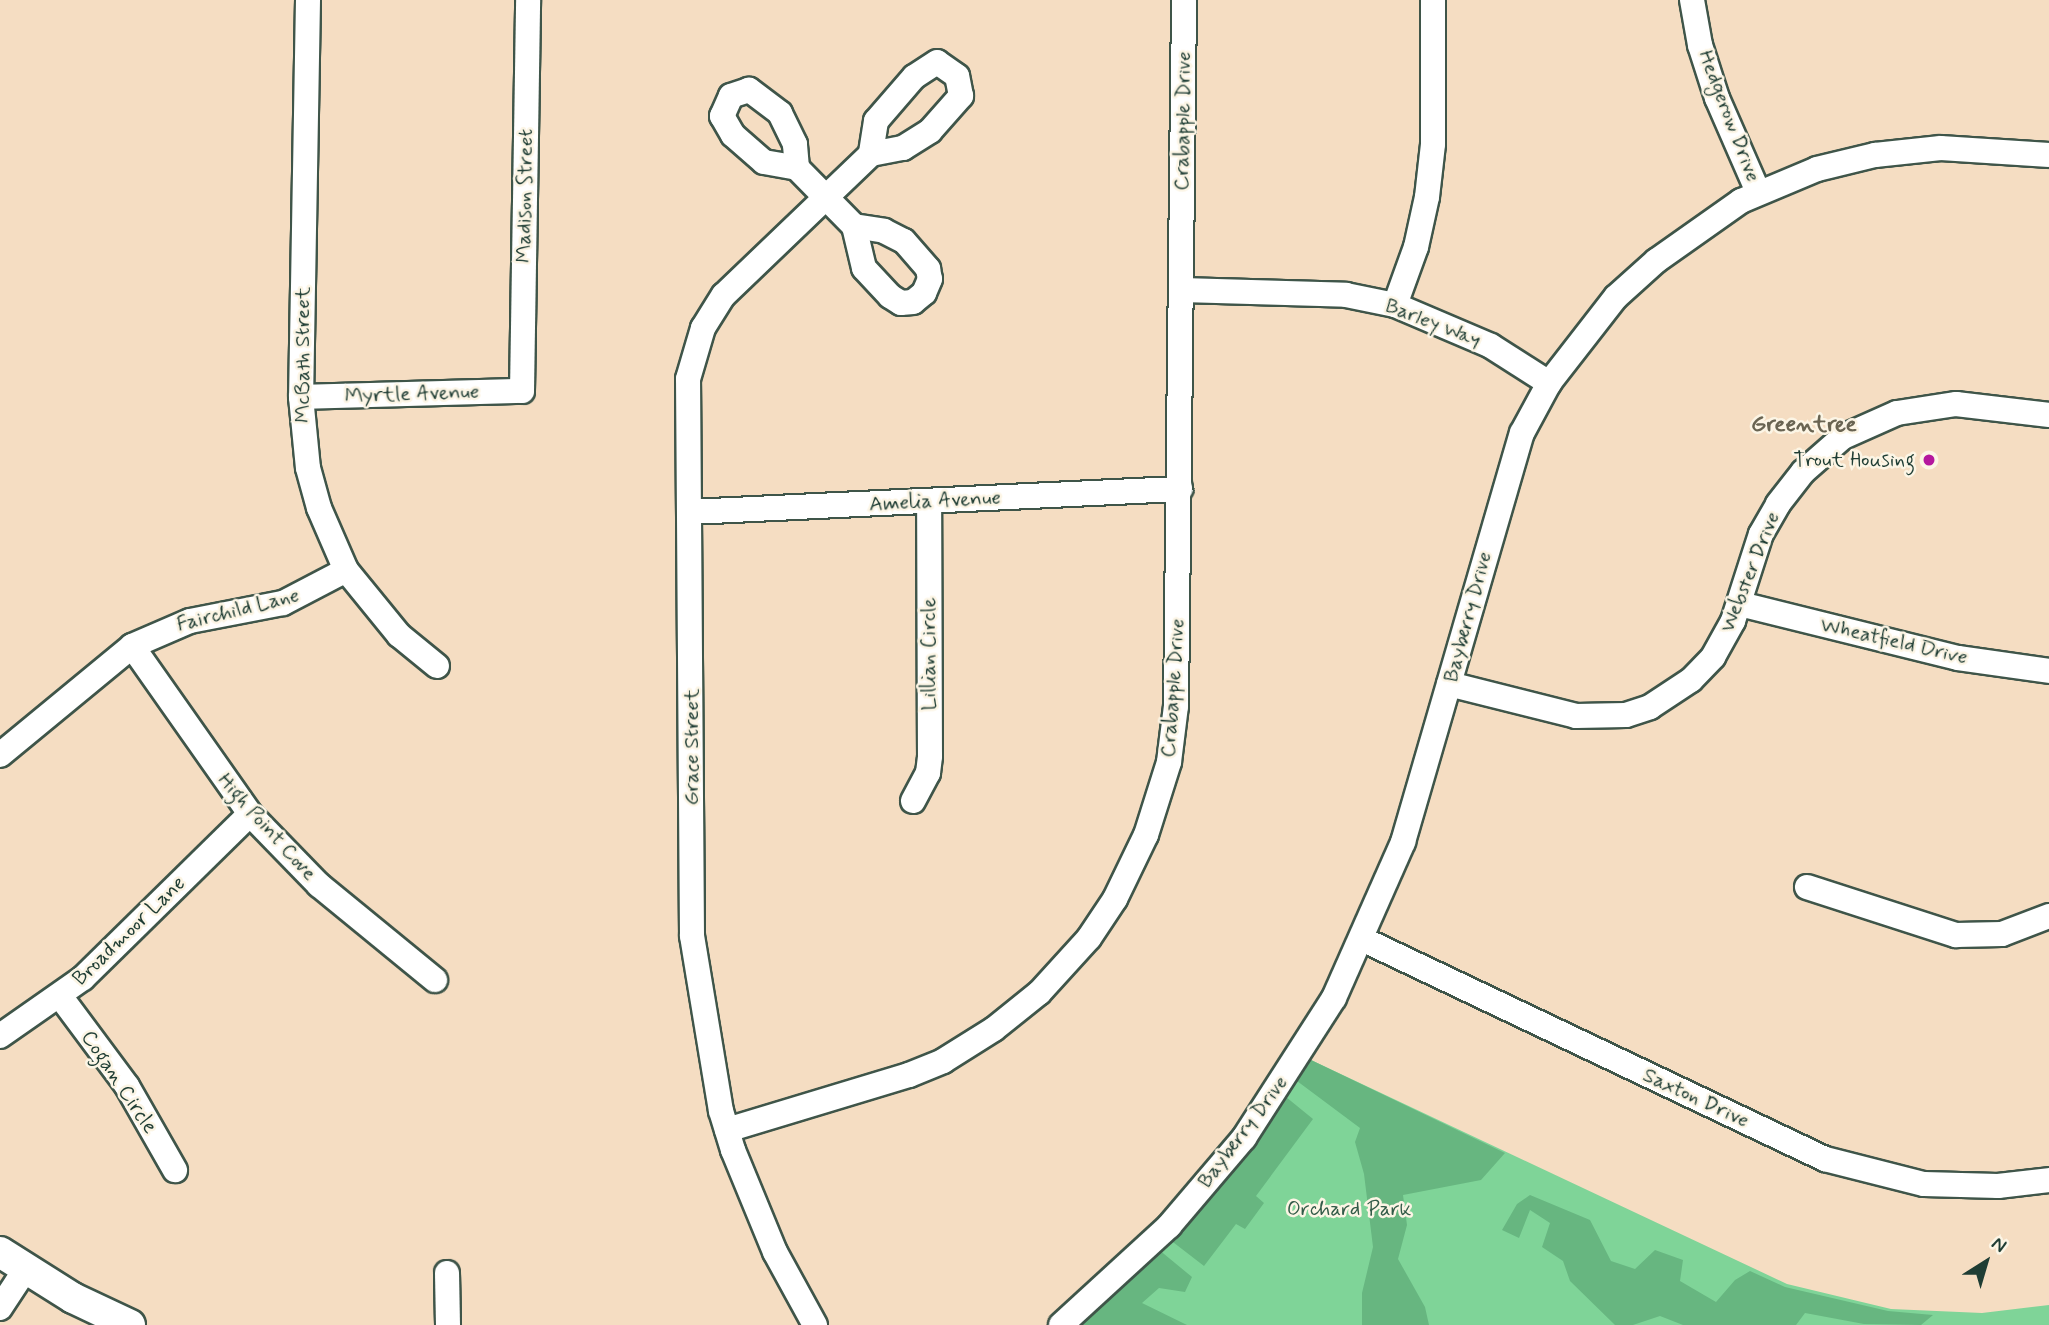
<!DOCTYPE html>
<style>
body{margin:0}
#map{position:relative;width:2049px;height:1325px;overflow:hidden;background:#f5ddc2;font-family:Mynerve,sans-serif}
div>[style]{position:absolute}
.green>*{inset:0;background:#7fd498}
.forest>*{inset:0;background:#67b680}
.roads{filter:drop-shadow(2px 0 #3f5549) drop-shadow(-2px 0 #3f5549) drop-shadow(0 2px #3f5549) drop-shadow(0 -2px #3f5549)}
.minor>*{height:24px;margin:-12px;padding:0 12px;transform-origin:12px;border-radius:12px;background:#fff}
.major>*{height:30px;margin:-15px;padding:0 15px;transform-origin:15px;border-radius:15px;background:#fff}
.dots>*{width:19px;height:19px;translate:-50% -50%;box-sizing:border-box;border:4px solid #fcf5e5;border-radius:50%}
span{translate:-50% -50%;white-space:nowrap;text-align:center;line-height:1.15;-webkit-text-stroke:5px #fcf5e5;paint-order:stroke}
.street-label{font-size:21px;color:#1f3d34}
.poi-label{font-size:21px;color:#1f3d34}
.right{translate:-100% -50%;text-align:right}
.park-label{font-size:21px;color:#325b48}
.neighbourhood-label{font-size:23px;color:#696452;font-weight:700}
.north{position:absolute;left:1951px;top:1227px;width:70px;height:70px;-webkit-text-stroke:5px #fcf5e5;paint-order:stroke;rotate:37deg;font-size:19px;font-weight:700;line-height:28px;text-align:center;color:#1f3d34}
.north::after{content:'';display:block;margin:auto;width:24px;height:32px;background:#1f3d34;clip-path:polygon(50% 0,100% 100%,50% 72%,0 100%)}
</style>
<div id="map">
<div class="green">
<div style="clip-path:polygon(1311px 1060px,1787px 1284px,1891px 1309px,1982px 1313px,2049px 1305px,2049px 1325px,1081px 1325px,1220px 1183px)"></div>
</div>
<div class="forest">
<div style="clip-path:polygon(1311px 1060px,1505px 1153px,1481px 1180px,1403px 1195px,1407px 1225px,1398px 1259px,1425px 1307px,1429px 1325px,1362px 1325px,1362px 1293px,1373px 1247px,1364px 1174px,1355px 1142px,1360px 1128px,1297px 1081px)"></div>
<div style="clip-path:polygon(1286px 1097px,1313px 1119px,1256px 1196px,1264px 1203px,1245px 1229px,1236px 1224px,1204px 1266px,1169px 1239px,1220px 1183px)"></div>
<div style="clip-path:polygon(1530px 1195px,1590px 1220px,1611px 1261px,1635px 1269px,1655px 1250px,1683px 1260px,1680px 1281px,1716px 1302px,1735px 1280px,1750px 1271px,1785px 1287px,1888px 1311px,1933px 1315px,1921px 1325px,1864px 1324px,1805px 1313px,1796px 1325px,1683px 1325px,1660px 1316px,1633px 1325px,1615px 1325px,1570px 1281px,1563px 1261px,1542px 1247px,1550px 1223px,1530px 1210px,1519px 1238px,1502px 1230px,1517px 1204px)"></div>
<div style="clip-path:polygon(1158px 1249px,1192px 1277px,1185px 1292px,1159px 1288px,1142px 1303px,1187px 1325px,1081px 1325px)"></div>
</div>
<div class="roads">
<div class="minor">
<div style="left:308px;top:0;width:397px;rotate:91deg"></div>
<div style="left:301px;top:397px;width:71px;rotate:84.4deg"></div>
<div style="left:308px;top:468px;width:41px;rotate:74.6deg"></div>
<div style="left:319px;top:508px;width:68px;rotate:66.5deg"></div>
<div style="left:346px;top:570px;width:84px;rotate:50.8deg"></div>
<div style="left:399px;top:635px;width:49px;rotate:39.2deg"></div>
<div style="left:1692px;top:0;width:46px;rotate:79.9deg"></div>
<div style="left:1700px;top:45px;width:56px;rotate:72.2deg"></div>
<div style="left:1717px;top:98px;width:103px;rotate:66.4deg"></div>
<div style="left:797px;top:168px;width:24px;rotate:-95deg"></div>
<div style="left:795px;top:144px;width:34px;rotate:-116deg"></div>
<div style="left:780px;top:113px;width:39px;rotate:-143deg"></div>
<div style="left:749px;top:90px;width:19px;rotate:162deg"></div>
<div style="left:731px;top:96px;width:22px;rotate:114deg"></div>
<div style="left:722px;top:116px;width:22px;rotate:60deg"></div>
<div style="left:733px;top:135px;width:41px;rotate:41.1deg"></div>
<div style="left:764px;top:162px;width:34px;rotate:10deg"></div>
<div style="left:797px;top:168px;width:81px;rotate:45.5deg"></div>
<div style="left:854px;top:226px;width:30px;rotate:9deg"></div>
<div style="left:884px;top:231px;width:22px;rotate:27deg"></div>
<div style="left:904px;top:241px;width:37px;rotate:49deg"></div>
<div style="left:928px;top:269px;width:10px;rotate:79deg"></div>
<div style="left:930px;top:279px;width:15px;rotate:113deg"></div>
<div style="left:924px;top:293px;width:14px;rotate:141deg"></div>
<div style="left:913px;top:302px;width:12px;rotate:175deg"></div>
<div style="left:901px;top:303px;width:13px;rotate:-148deg"></div>
<div style="left:890px;top:296px;width:38px;rotate:-133deg"></div>
<div style="left:864px;top:268px;width:43px;rotate:-103.4deg"></div>
<div style="left:1182px;top:290px;width:164px;rotate:1.7deg"></div>
<div style="left:1346px;top:295px;width:50px;rotate:11.5deg"></div>
<div style="left:1395px;top:305px;width:104px;rotate:23.1deg"></div>
<div style="left:1491px;top:346px;width:69px;rotate:32.5deg"></div>
<div style="left:1395px;top:305px;width:62px;rotate:-70.1deg"></div>
<div style="left:1416px;top:247px;width:51px;rotate:-77.6deg"></div>
<div style="left:1427px;top:197px;width:53px;rotate:-83.5deg"></div>
<div style="left:1433px;top:144px;width:144px;rotate:-90deg"></div>
<div style="left:301px;top:397px;width:221px;rotate:-1.6deg"></div>
<div style="left:522px;top:391px;width:391px;rotate:-89.1deg"></div>
<div style="left:690px;top:512px;width:491px;rotate:-2.7deg"></div>
<div style="left:1740px;top:604px;width:225px;rotate:13.9deg"></div>
<div style="left:1958px;top:658px;width:92px;rotate:8.1deg"></div>
<div style="left:132px;top:646px;width:205px;rotate:54.9deg"></div>
<div style="left:250px;top:814px;width:99px;rotate:45.8deg"></div>
<div style="left:319px;top:885px;width:150px;rotate:39.3deg"></div>
<div style="left:1449px;top:684px;width:131px;rotate:14.1deg"></div>
<div style="left:1576px;top:716px;width:50px;rotate:-1.1deg"></div>
<div style="left:1626px;top:715px;width:25px;rotate:-18deg"></div>
<div style="left:1650px;top:707px;width:49px;rotate:-33.4deg"></div>
<div style="left:1691px;top:680px;width:32px;rotate:-46deg"></div>
<div style="left:1713px;top:657px;width:41px;rotate:-60.9deg"></div>
<div style="left:1733px;top:621px;width:91px;rotate:-72.2deg"></div>
<div style="left:1761px;top:534px;width:34px;rotate:-60deg"></div>
<div style="left:1778px;top:504px;width:41px;rotate:-52deg"></div>
<div style="left:1803px;top:472px;width:53px;rotate:-41.2deg"></div>
<div style="left:1843px;top:437px;width:59px;rotate:-24deg"></div>
<div style="left:1897px;top:413px;width:60px;rotate:-8.7deg"></div>
<div style="left:1956px;top:404px;width:94px;rotate:6.7deg"></div>
<div style="left:0;top:755px;width:171px;rotate:-39.5deg"></div>
<div style="left:132px;top:646px;width:63px;rotate:-23.3deg"></div>
<div style="left:190px;top:621px;width:95px;rotate:-11deg"></div>
<div style="left:283px;top:603px;width:71px;rotate:-27.6deg"></div>
<div style="left:913px;top:801px;width:32px;rotate:-62deg"></div>
<div style="left:928px;top:773px;width:17px;rotate:-83deg"></div>
<div style="left:930px;top:756px;width:254px;rotate:-90.2deg"></div>
<div style="left:1807px;top:887px;width:157px;rotate:17.9deg"></div>
<div style="left:1956px;top:935px;width:46px;rotate:-1.2deg"></div>
<div style="left:2002px;top:934px;width:50px;rotate:-21deg"></div>
<div style="left:1362px;top:939px;width:513px;rotate:25.42deg"></div>
<div style="left:1825px;top:1159px;width:102px;rotate:14.2deg"></div>
<div style="left:1924px;top:1184px;width:74px;rotate:1.5deg"></div>
<div style="left:1998px;top:1186px;width:51px;rotate:-6.7deg"></div>
<div style="left:60px;top:996px;width:112px;rotate:53.3deg"></div>
<div style="left:127px;top:1086px;width:97px;rotate:60.3deg"></div>
<div style="left:0;top:1036px;width:101px;rotate:-34.9deg"></div>
<div style="left:83px;top:978px;width:234px;rotate:-44.5deg"></div>
<div style="left:727px;top:1130px;width:190px;rotate:-16.8deg"></div>
<div style="left:909px;top:1075px;width:37px;rotate:-22deg"></div>
<div style="left:943px;top:1061px;width:60px;rotate:-32.1deg"></div>
<div style="left:994px;top:1029px;width:58px;rotate:-38.7deg"></div>
<div style="left:1039px;top:993px;width:74px;rotate:-47.7deg"></div>
<div style="left:1089px;top:938px;width:47px;rotate:-56.3deg"></div>
<div style="left:1115px;top:899px;width:71px;rotate:-64.2deg"></div>
<div style="left:1146px;top:835px;width:77px;rotate:-72.5deg"></div>
<div style="left:1169px;top:762px;width:56px;rotate:-82.9deg"></div>
<div style="left:1176px;top:706px;width:706px;rotate:-89.35deg"></div>
<div style="left:447px;top:1273px;width:52px;rotate:88.9deg"></div>
<div style="left:0;top:1308px;width:45px;rotate:-56.7deg"></div>
<div style="left:815px;top:1325px;width:83px;rotate:-118.7deg"></div>
<div style="left:775px;top:1252px;width:110px;rotate:-112.4deg"></div>
<div style="left:733px;top:1150px;width:41px;rotate:-107.1deg"></div>
<div style="left:721px;top:1111px;width:177px;rotate:-99.4deg"></div>
<div style="left:692px;top:936px;width:557px;rotate:-90.41deg"></div>
<div style="left:688px;top:379px;width:53px;rotate:-73.6deg"></div>
<div style="left:703px;top:328px;width:39px;rotate:-58deg"></div>
<div style="left:724px;top:295px;width:204px;rotate:-43.8deg"></div>
<div style="left:871px;top:154px;width:33px;rotate:-11deg"></div>
<div style="left:903px;top:148px;width:32px;rotate:-32deg"></div>
<div style="left:930px;top:131px;width:47px;rotate:-48.5deg"></div>
<div style="left:961px;top:96px;width:20px;rotate:-101deg"></div>
<div style="left:957px;top:76px;width:24px;rotate:-145deg"></div>
<div style="left:937px;top:62px;width:27px;rotate:147deg"></div>
<div style="left:914px;top:77px;width:58px;rotate:130.8deg"></div>
<div style="left:876px;top:121px;width:33px;rotate:99deg"></div>
<div style="left:1061px;top:1325px;width:147px;rotate:-42.5deg"></div>
<div style="left:1169px;top:1226px;width:116px;rotate:-49.6deg"></div>
<div style="left:1244px;top:1138px;width:166px;rotate:-57.3deg"></div>
<div style="left:1334px;top:998px;width:171px;rotate:-66.1deg"></div>
<div style="left:1403px;top:842px;width:426px;rotate:-73.8deg"></div>
<div style="left:1522px;top:433px;width:57px;rotate:-61.6deg"></div>
<div style="left:1549px;top:383px;width:109px;rotate:-52.1deg"></div>
<div style="left:1616px;top:297px;width:54px;rotate:-42deg"></div>
<div style="left:1656px;top:261px;width:104px;rotate:-35.2deg"></div>
<div style="left:1741px;top:201px;width:82px;rotate:-22.8deg"></div>
<div style="left:1817px;top:169px;width:60px;rotate:-13.6deg"></div>
<div style="left:1875px;top:155px;width:66px;rotate:-6.1deg"></div>
<div style="left:1941px;top:148px;width:108px;rotate:3.7deg"></div>
</div>
<div class="major">
<div style="left:0;top:1252px;width:86px;rotate:32.2deg"></div>
<div style="left:73px;top:1298px;width:63px;rotate:25.3deg"></div>
</div>
</div>
<div class="dots">
<div style="left:1929px;top:460px;background:#b5179e"></div>
</div>
<div class="street-label">
<span style="left:1729px;top:116px;rotate:69deg">Hedgerow Drive</span>
<span style="left:1183px;top:121px;rotate:-89deg">Crabapple Drive</span>
<span style="left:525px;top:196px;rotate:-89deg">Madison Street</span>
<span style="left:1433px;top:323px;rotate:21deg">Barley Way</span>
<span style="left:303px;top:355px;rotate:-90deg">McBath Street</span>
<span style="left:412px;top:394px;rotate:-2deg">Myrtle Avenue</span>
<span style="left:935px;top:501px;rotate:-3deg">Amelia Avenue</span>
<span style="left:1750px;top:572px;rotate:-68deg">Webster Drive</span>
<span style="left:238px;top:610px;rotate:-14deg">Fairchild Lane</span>
<span style="left:1468px;top:617px;rotate:-75deg">Bayberry Drive</span>
<span style="left:1894px;top:641px;rotate:13deg">Wheatfield Drive</span>
<span style="left:929px;top:654px;rotate:-90deg">Lillian Circle</span>
<span style="left:1173px;top:688px;rotate:-86deg">Crabapple Drive</span>
<span style="left:692px;top:747px;rotate:-90deg">Grace Street</span>
<span style="left:267px;top:827px;rotate:48deg">High Point Cove</span>
<span style="left:129px;top:931px;rotate:-44deg">Broadmoor Lane</span>
<span style="left:119px;top:1082px;rotate:56deg">Cogan Circle</span>
<span style="left:1696px;top:1098px;rotate:25deg">Saxton Drive</span>
<span style="left:1243px;top:1132px;rotate:-53deg">Bayberry Drive</span>
</div>
<div class="poi-label">
<span class="right" style="left:1915px;top:460px">Trout Housing</span>
</div>
<div class="park-label">
<span style="left:1349px;top:1209px">Orchard Park</span>
</div>
<div class="neighbourhood-label">
<span style="left:1804px;top:425px">Greentree</span>
</div>
<div class="north">N</div>
</div>
